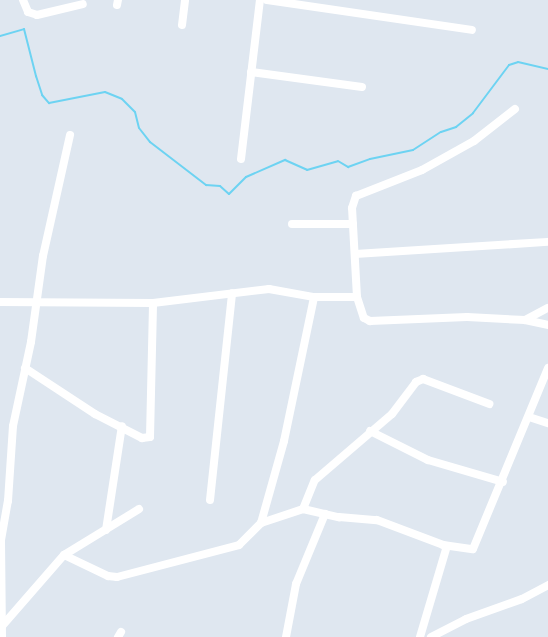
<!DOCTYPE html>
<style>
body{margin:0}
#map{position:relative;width:548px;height:637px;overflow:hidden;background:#dfe7f0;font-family:Lato,sans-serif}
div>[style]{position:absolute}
.stream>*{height:2px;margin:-1px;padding:0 1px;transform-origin:1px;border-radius:1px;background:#6dd3f2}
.minor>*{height:8px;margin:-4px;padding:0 4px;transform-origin:4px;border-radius:4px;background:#fff}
span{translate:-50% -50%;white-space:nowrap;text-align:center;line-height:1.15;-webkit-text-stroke:5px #dfe7f0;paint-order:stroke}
</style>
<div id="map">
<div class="stream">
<div style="left:0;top:36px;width:25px;rotate:-16deg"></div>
<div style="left:24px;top:29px;width:49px;rotate:75.7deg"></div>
<div style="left:36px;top:76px;width:20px;rotate:72deg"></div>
<div style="left:42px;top:95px;width:11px;rotate:49deg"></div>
<div style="left:49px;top:103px;width:57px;rotate:-11.1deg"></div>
<div style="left:105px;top:92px;width:18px;rotate:22deg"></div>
<div style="left:122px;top:99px;width:18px;rotate:45deg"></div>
<div style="left:135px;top:112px;width:16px;rotate:76deg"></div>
<div style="left:139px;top:128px;width:18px;rotate:52deg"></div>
<div style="left:150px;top:142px;width:71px;rotate:37.5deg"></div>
<div style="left:206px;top:185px;width:14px;rotate:4deg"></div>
<div style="left:220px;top:186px;width:12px;rotate:42deg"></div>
<div style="left:229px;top:194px;width:24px;rotate:-45deg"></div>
<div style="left:246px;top:177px;width:43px;rotate:-23.6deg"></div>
<div style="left:285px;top:160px;width:24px;rotate:24deg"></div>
<div style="left:307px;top:170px;width:32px;rotate:-16deg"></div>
<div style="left:338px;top:161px;width:12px;rotate:31deg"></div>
<div style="left:348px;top:167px;width:23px;rotate:-20deg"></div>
<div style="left:370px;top:159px;width:44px;rotate:-11.8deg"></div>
<div style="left:413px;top:150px;width:33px;rotate:-33deg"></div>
<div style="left:441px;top:132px;width:16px;rotate:-18deg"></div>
<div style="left:456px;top:127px;width:22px;rotate:-39deg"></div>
<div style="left:473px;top:113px;width:60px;rotate:-53.1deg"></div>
<div style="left:509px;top:65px;width:9px;rotate:-18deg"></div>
<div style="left:518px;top:62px;width:31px;rotate:13deg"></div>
</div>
<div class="minor">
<div style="left:23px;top:0;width:13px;rotate:67deg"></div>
<div style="left:28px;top:12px;width:9px;rotate:18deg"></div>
<div style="left:37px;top:15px;width:47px;rotate:-13.4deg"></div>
<div style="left:267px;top:0;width:207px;rotate:8.3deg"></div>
<div style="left:117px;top:5px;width:5px;rotate:-79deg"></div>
<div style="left:182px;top:25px;width:25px;rotate:-83deg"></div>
<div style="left:251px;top:72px;width:112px;rotate:7.7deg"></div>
<div style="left:241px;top:159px;width:160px;rotate:-83.2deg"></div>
<div style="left:292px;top:224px;width:61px"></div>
<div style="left:355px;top:254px;width:193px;rotate:-3.6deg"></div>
<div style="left:357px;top:297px;width:89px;rotate:-93.2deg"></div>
<div style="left:352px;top:208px;width:13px;rotate:-72deg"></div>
<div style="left:356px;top:196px;width:71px;rotate:-21.5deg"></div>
<div style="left:422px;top:170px;width:60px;rotate:-29.1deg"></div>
<div style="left:474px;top:141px;width:52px;rotate:-38deg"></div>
<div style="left:0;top:302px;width:153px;rotate:0.4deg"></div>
<div style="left:153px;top:303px;width:117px;rotate:-6.9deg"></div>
<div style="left:269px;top:289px;width:46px;rotate:10.1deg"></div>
<div style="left:314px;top:297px;width:43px"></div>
<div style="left:357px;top:297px;width:22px;rotate:72deg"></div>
<div style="left:364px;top:318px;width:7px;rotate:27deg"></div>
<div style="left:370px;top:321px;width:97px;rotate:-2.4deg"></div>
<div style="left:467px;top:317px;width:58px;rotate:3deg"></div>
<div style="left:525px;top:320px;width:26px;rotate:-28deg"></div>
<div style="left:525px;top:320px;width:24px;rotate:12deg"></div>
<div style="left:25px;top:368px;width:84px;rotate:33.3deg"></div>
<div style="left:95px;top:414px;width:53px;rotate:27.1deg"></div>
<div style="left:142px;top:438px;width:8px;rotate:-7deg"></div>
<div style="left:150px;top:437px;width:134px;rotate:-88.7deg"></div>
<div style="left:529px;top:417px;width:20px;rotate:18deg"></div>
<div style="left:370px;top:431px;width:65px;rotate:26.6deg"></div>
<div style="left:428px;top:460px;width:78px;rotate:16.3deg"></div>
<div style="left:210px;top:500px;width:208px;rotate:-83.9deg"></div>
<div style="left:303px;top:509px;width:31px;rotate:-68deg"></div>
<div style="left:315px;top:480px;width:101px;rotate:-40.6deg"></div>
<div style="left:392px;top:414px;width:40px;rotate:-53deg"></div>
<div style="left:416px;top:382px;width:8px;rotate:-23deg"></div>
<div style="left:423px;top:379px;width:71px;rotate:20.7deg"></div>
<div style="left:261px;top:523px;width:85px;rotate:-74.3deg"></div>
<div style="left:284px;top:441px;width:147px;rotate:-78.2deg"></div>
<div style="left:106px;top:530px;width:105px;rotate:-81.3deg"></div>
<div style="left:64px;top:555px;width:49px;rotate:25.5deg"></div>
<div style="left:108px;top:576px;width:9px;rotate:6deg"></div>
<div style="left:117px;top:577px;width:126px;rotate:-14.7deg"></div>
<div style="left:239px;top:545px;width:31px;rotate:-45deg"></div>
<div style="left:261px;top:523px;width:44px;rotate:-18.4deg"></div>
<div style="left:303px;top:509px;width:37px;rotate:13deg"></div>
<div style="left:339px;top:517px;width:38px;rotate:5deg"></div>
<div style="left:377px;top:520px;width:71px;rotate:20.7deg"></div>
<div style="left:443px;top:545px;width:30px;rotate:8deg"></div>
<div style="left:473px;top:549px;width:196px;rotate:-67.5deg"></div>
<div style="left:2px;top:626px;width:94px;rotate:-48.9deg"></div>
<div style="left:64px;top:555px;width:88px;rotate:-31.5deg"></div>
<div style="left:2px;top:637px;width:97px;rotate:-90.6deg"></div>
<div style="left:1px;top:540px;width:40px;rotate:-80deg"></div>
<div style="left:8px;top:501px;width:75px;rotate:-86.2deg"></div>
<div style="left:13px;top:426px;width:86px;rotate:-77.9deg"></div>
<div style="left:31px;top:342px;width:87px;rotate:-82.1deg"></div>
<div style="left:43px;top:256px;width:124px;rotate:-77.4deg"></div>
<div style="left:118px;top:637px;width:6px;rotate:-59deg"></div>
<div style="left:286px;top:637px;width:54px;rotate:-79.3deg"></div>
<div style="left:296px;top:584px;width:76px;rotate:-67.5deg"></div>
<div style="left:420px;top:637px;width:95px;rotate:-73.5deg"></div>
<div style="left:431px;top:637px;width:39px;rotate:-27deg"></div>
<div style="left:466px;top:619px;width:59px;rotate:-19.7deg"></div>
<div style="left:522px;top:599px;width:30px;rotate:-28deg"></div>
</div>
</div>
